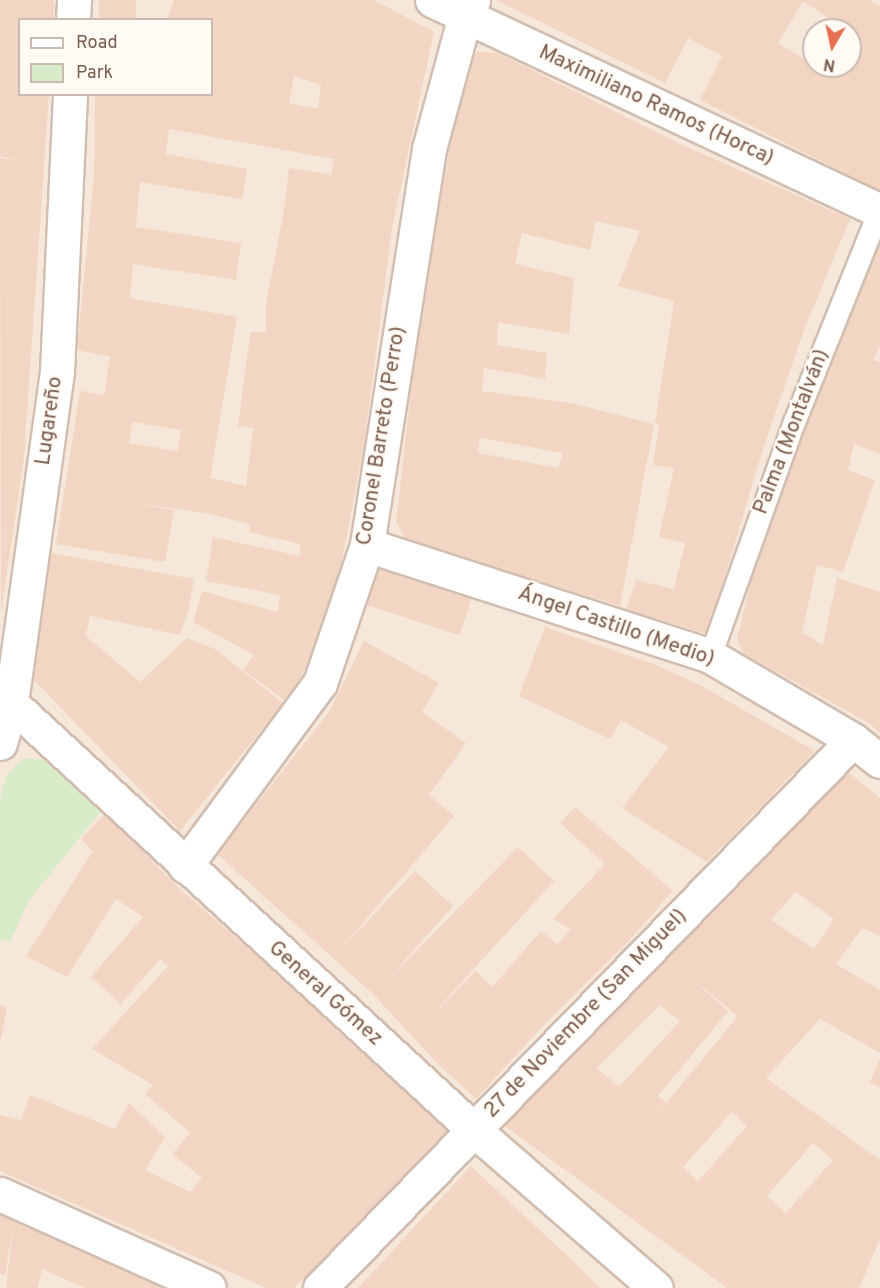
<!DOCTYPE html>
<meta charset="utf-8">
<style>
body{margin:0}
#map{position:relative;width:880px;height:1288px;overflow:hidden;background:#fdf6ec;font-family:Overpass,sans-serif}
div>[style]{position:absolute}
.residential>*{inset:0;background:#f5e8da}
.green>*{inset:0;background:#d8ecc9}
.building>*{inset:0;background:#f3d5c3;transform-origin:0 0}
.roads{filter:drop-shadow(2px 0 #d1beb0) drop-shadow(-2px 0 #d1beb0) drop-shadow(0 2px #d1beb0) drop-shadow(0 -2px #d1beb0)}
.service>*{height:21px;margin:-10.5px;padding:0 10.5px;transform-origin:10.5px;border-radius:10.5px;background:#fff}
.minor>*{height:33px;margin:-16.5px;padding:0 16.5px;transform-origin:16.5px;border-radius:16.5px;background:#fff}
.tertiary>*{height:33px;margin:-16.5px;padding:0 16.5px;transform-origin:16.5px;border-radius:16.5px;background:#fff}
.secondary>*{height:33px;margin:-16.5px;padding:0 16.5px;transform-origin:16.5px;border-radius:16.5px;background:#fff}
span{translate:-50% -50%;white-space:nowrap;text-align:center;line-height:1.15;-webkit-text-stroke:4.5px #fffaf3;paint-order:stroke}
.street-label{font-size:21px;color:#7a5c4d}
.legend{position:absolute;left:18px;top:18px;width:195px;height:78px;box-sizing:border-box;background:#fffaf3;border:2px solid #cabbb1;margin:0;padding:8px 10px;list-style:none;font-size:18px;color:#7a5c4d}
.legend li{display:flex;align-items:center;gap:12px;height:30px}
.legend b{width:30px;border:2px solid #cabbb1}
.north{position:absolute;left:802px;top:18px;width:60px;height:60px;box-sizing:border-box;background:#fffaf3;border:2px solid #cabbb1;border-radius:50%;rotate:189deg;font-size:16px;font-weight:700;line-height:24px;text-align:center;color:#7a5c4d}
.north::after{content:'';display:block;margin:auto;width:21px;height:27px;background:#e76f51;clip-path:polygon(50% 0,100% 100%,50% 72%,0 100%)}
</style>
<div id="map">
<div class="residential">
<div style="clip-path:polygon(evenodd,0 0,880px 0,880px 1288px,0 1288px,0 0,20px 20px,212px 20px,212px 94px,20px 94px,20px 20px,0 0,814px 30px,850px 30px,850px 66px,814px 66px,814px 30px)"></div>
</div>
<div class="green">
<div style="clip-path:polygon(23px 759px,44px 759px,65px 772px,101px 811px,29px 900px,10px 942px,0 940px,0 800px,6px 775px)"></div>
</div>
<div class="building">
<div style="clip-path:polygon(0 0,54px 0,54px 20px,20px 20px,20px 94px,49px 94px,24px 458px,1px 612px,0 158px,18px 160px,0 156px)"></div>
<div style="left:99px;top:0;width:37px;height:20px"></div>
<div style="clip-path:polygon(evenodd,174px 0,374px 0,434px 32px,392px 228px,364px 445px,338px 582px,320px 641px,287px 702px,243px 670px,254px 655px,193px 622px,202px 591px,277px 612px,280px 595px,206px 581px,213px 537px,300px 556px,300px 544px,249px 532px,250px 524px,205px 513px,122px 501px,174px 510px,165px 562px,56px 544px,80px 391px,104px 395px,110px 357px,77px 350px,94px 174px,95px 94px,212px 94px,212px 20px,167px 20px,174px 0,294px 76px,321px 85px,318px 109px,289px 103px,294px 76px,174px 0,169px 129px,334px 159px,331px 175px,289px 168px,285px 204px,266px 304px,266px 332px,251px 332px,246px 364px,238px 426px,253px 428px,246px 486px,210px 478px,237px 317px,130px 298px,133px 264px,236px 280px,241px 243px,136px 227px,140px 182px,242px 199px,247px 169px,166px 154px,169px 129px,174px 0,132px 422px,181px 430px,177px 451px,129px 443px,132px 422px)"></div>
<div style="clip-path:polygon(evenodd,496px 0,869px 0,880px 6px,880px 191px,700px 100px,722px 56px,688px 38px,665px 83px,496px 0,803px 1px,834px 22px,830px 30px,850px 30px,850px 66px,814px 66px,814px 59px,812px 64px,778px 43px,803px 1px)"></div>
<div style="clip-path:polygon(evenodd,477px 52px,498px 53px,678px 143px,850px 219px,804px 330px,761px 455px,708px 634px,626px 610px,636px 580px,674px 589px,685px 543px,659px 537px,674px 468px,653px 465px,659px 424px,655px 423px,674px 301px,618px 286px,640px 231px,596px 221px,590px 250px,522px 233px,515px 264px,574px 278px,569px 334px,498px 322px,497px 345px,547px 353px,545px 379px,484px 368px,482px 391px,571px 403px,654px 424px,620px 606px,405px 539px,396px 522px,424px 277px,462px 86px,468px 63px,477px 52px,480px 438px,563px 453px,558px 468px,478px 453px,480px 438px)"></div>
<div style="clip-path:polygon(875px 240px,880px 243px,880px 346px,873px 360px,880px 362px,880px 454px,854px 444px,848px 470px,875px 480px,843px 572px,817px 565px,802px 632px,823px 645px,837px 578px,880px 592px,880px 733px,869px 723px,744px 654px,737px 639px,759px 549px)"></div>
<div style="clip-path:polygon(51px 553px,194px 579px,189px 608px,180px 635px,90px 616px,86px 636px,140px 682px,187px 638px,215px 649px,283px 703px,180px 831px,31px 677px)"></div>
<div style="left:379px;top:566px;width:98px;height:41px;rotate:18deg"></div>
<div style="clip-path:polygon(545px 627px,656px 665px,700px 685px,815px 751px,707px 862px,622px 808px,669px 747px,621px 720px,610px 739px,519px 696px)"></div>
<div style="clip-path:polygon(364px 641px,439px 683px,422px 712px,466px 743px,429px 795px,454px 816px,341px 949px,415px 871px,453px 906px,384px 984px,518px 847px,554px 881px,430px 1017px,476px 971px,492px 987px,541px 931px,557px 944px,571px 930px,553px 919px,605px 864px,560px 823px,575px 807px,673px 891px,626px 944px,542px 1027px,476px 1099px,437px 1063px,373px 994px,217px 854px,329px 712px)"></div>
<div style="clip-path:polygon(evenodd,844px 769px,880px 798px,880px 936px,862px 928px,836px 964px,880px 990px,880px 1053px,820px 1019px,766px 1078px,880px 1160px,880px 1239px,859px 1288px,727px 1288px,505px 1126px,575px 1049px,844px 769px,796px 892px,834px 919px,814px 949px,771px 920px,796px 892px,844px 769px,681px 970px,738px 1016px,639px 1136px,666px 1102px,658px 1096px,728px 1011px,681px 970px,844px 769px,660px 1005px,680px 1021px,619px 1087px,597px 1068px,660px 1005px,844px 769px,732px 1112px,747px 1126px,698px 1181px,683px 1167px,732px 1112px,844px 769px,813px 1143px,833px 1160px,786px 1213px,767px 1196px,813px 1143px)"></div>
<div style="clip-path:polygon(107px 812px,173px 883px,308px 1000px,334px 1028px,449px 1130px,294px 1288px,266px 1288px,0 1171px,0 1115px,21px 1120px,30px 1095px,115px 1129px,129px 1103px,165px 1137px,145px 1170px,190px 1192px,202px 1178px,172px 1154px,190px 1133px,145px 1094px,153px 1085px,92px 1049px,168px 966px,160px 959px,121px 1004px,91px 977px,143px 917px,116px 899px,67px 977px,26px 956px,93px 851px,81px 839px)"></div>
<div style="clip-path:polygon(0 1005px,7px 1007px,1px 1039px,0 1039px)"></div>
<div style="clip-path:polygon(880px 1059px,880px 1088px,870px 1082px)"></div>
<div style="clip-path:polygon(471px 1166px,576px 1264px,600px 1288px,358px 1288px)"></div>
<div style="clip-path:polygon(0 1207px,179px 1288px,85px 1288px,42px 1269px,38px 1288px,6px 1288px,13px 1227px,5px 1275px,0 1274px)"></div>
</div>
<div class="roads">
<div class="service">
<div style="left:710px;top:656px;width:249px;rotate:-70.3deg"></div>
<div style="left:794px;top:422px;width:227px;rotate:-68.1deg"></div>
</div>
<div class="minor">
<div style="left:367px;top:545px;width:361px;rotate:17.9deg"></div>
<div style="left:710px;top:656px;width:166px;rotate:30.4deg"></div>
<div style="left:853px;top:740px;width:34px;rotate:38deg"></div>
<div style="left:185px;top:866px;width:227px;rotate:-53.6deg"></div>
<div style="left:320px;top:683px;width:146px;rotate:-71.2deg"></div>
<div style="left:367px;top:545px;width:401px;rotate:-81.1deg"></div>
<div style="left:429px;top:149px;width:138px;rotate:-74.9deg"></div>
<div style="left:465px;top:16px;width:18px;rotate:-63deg"></div>
<div style="left:0;top:1194px;width:229px;rotate:24.2deg"></div>
<div style="left:320px;top:1288px;width:764px;rotate:-45.79deg"></div>
</div>
<div class="tertiary">
<div style="left:432px;top:0;width:495px;rotate:25.2deg"></div>
<div style="left:73px;top:20px;width:20px;rotate:-87deg"></div>
<div style="left:0;top:743px;width:41px;rotate:-74.6deg"></div>
<div style="left:11px;top:703px;width:335px;rotate:-82.1deg"></div>
<div style="left:57px;top:371px;width:277px;rotate:-87.3deg"></div>
</div>
<div class="secondary">
<div style="left:0;top:693px;width:643px;rotate:42.67deg"></div>
<div style="left:473px;top:1129px;width:242px;rotate:41deg"></div>
</div>
</div>
<div class="street-label">
<span style="left:656px;top:106px;rotate:25deg">Maximiliano Ramos (Horca)</span>
<span style="left:50px;top:421px;rotate:-82deg">Lugareño</span>
<span style="left:792px;top:432px;rotate:-69deg">Palma (Montalván)</span>
<span style="left:382px;top:436px;rotate:-81deg">Coronel Barreto (Perro)</span>
<span style="left:616px;top:627px;rotate:19deg">Ángel Castillo (Medio)</span>
<span style="left:325px;top:994px;rotate:42deg">General Gómez</span>
<span style="left:586px;top:1014px;rotate:-46deg">27 de Noviembre (San Miguel)</span>
</div>
<ul class="legend">
<li><b style="height:8px;background:#fff"></b>Road</li>
<li><b style="height:16px;background:#d8ecc9"></b>Park</li>
</ul>
<div class="north">N</div>
</div>
